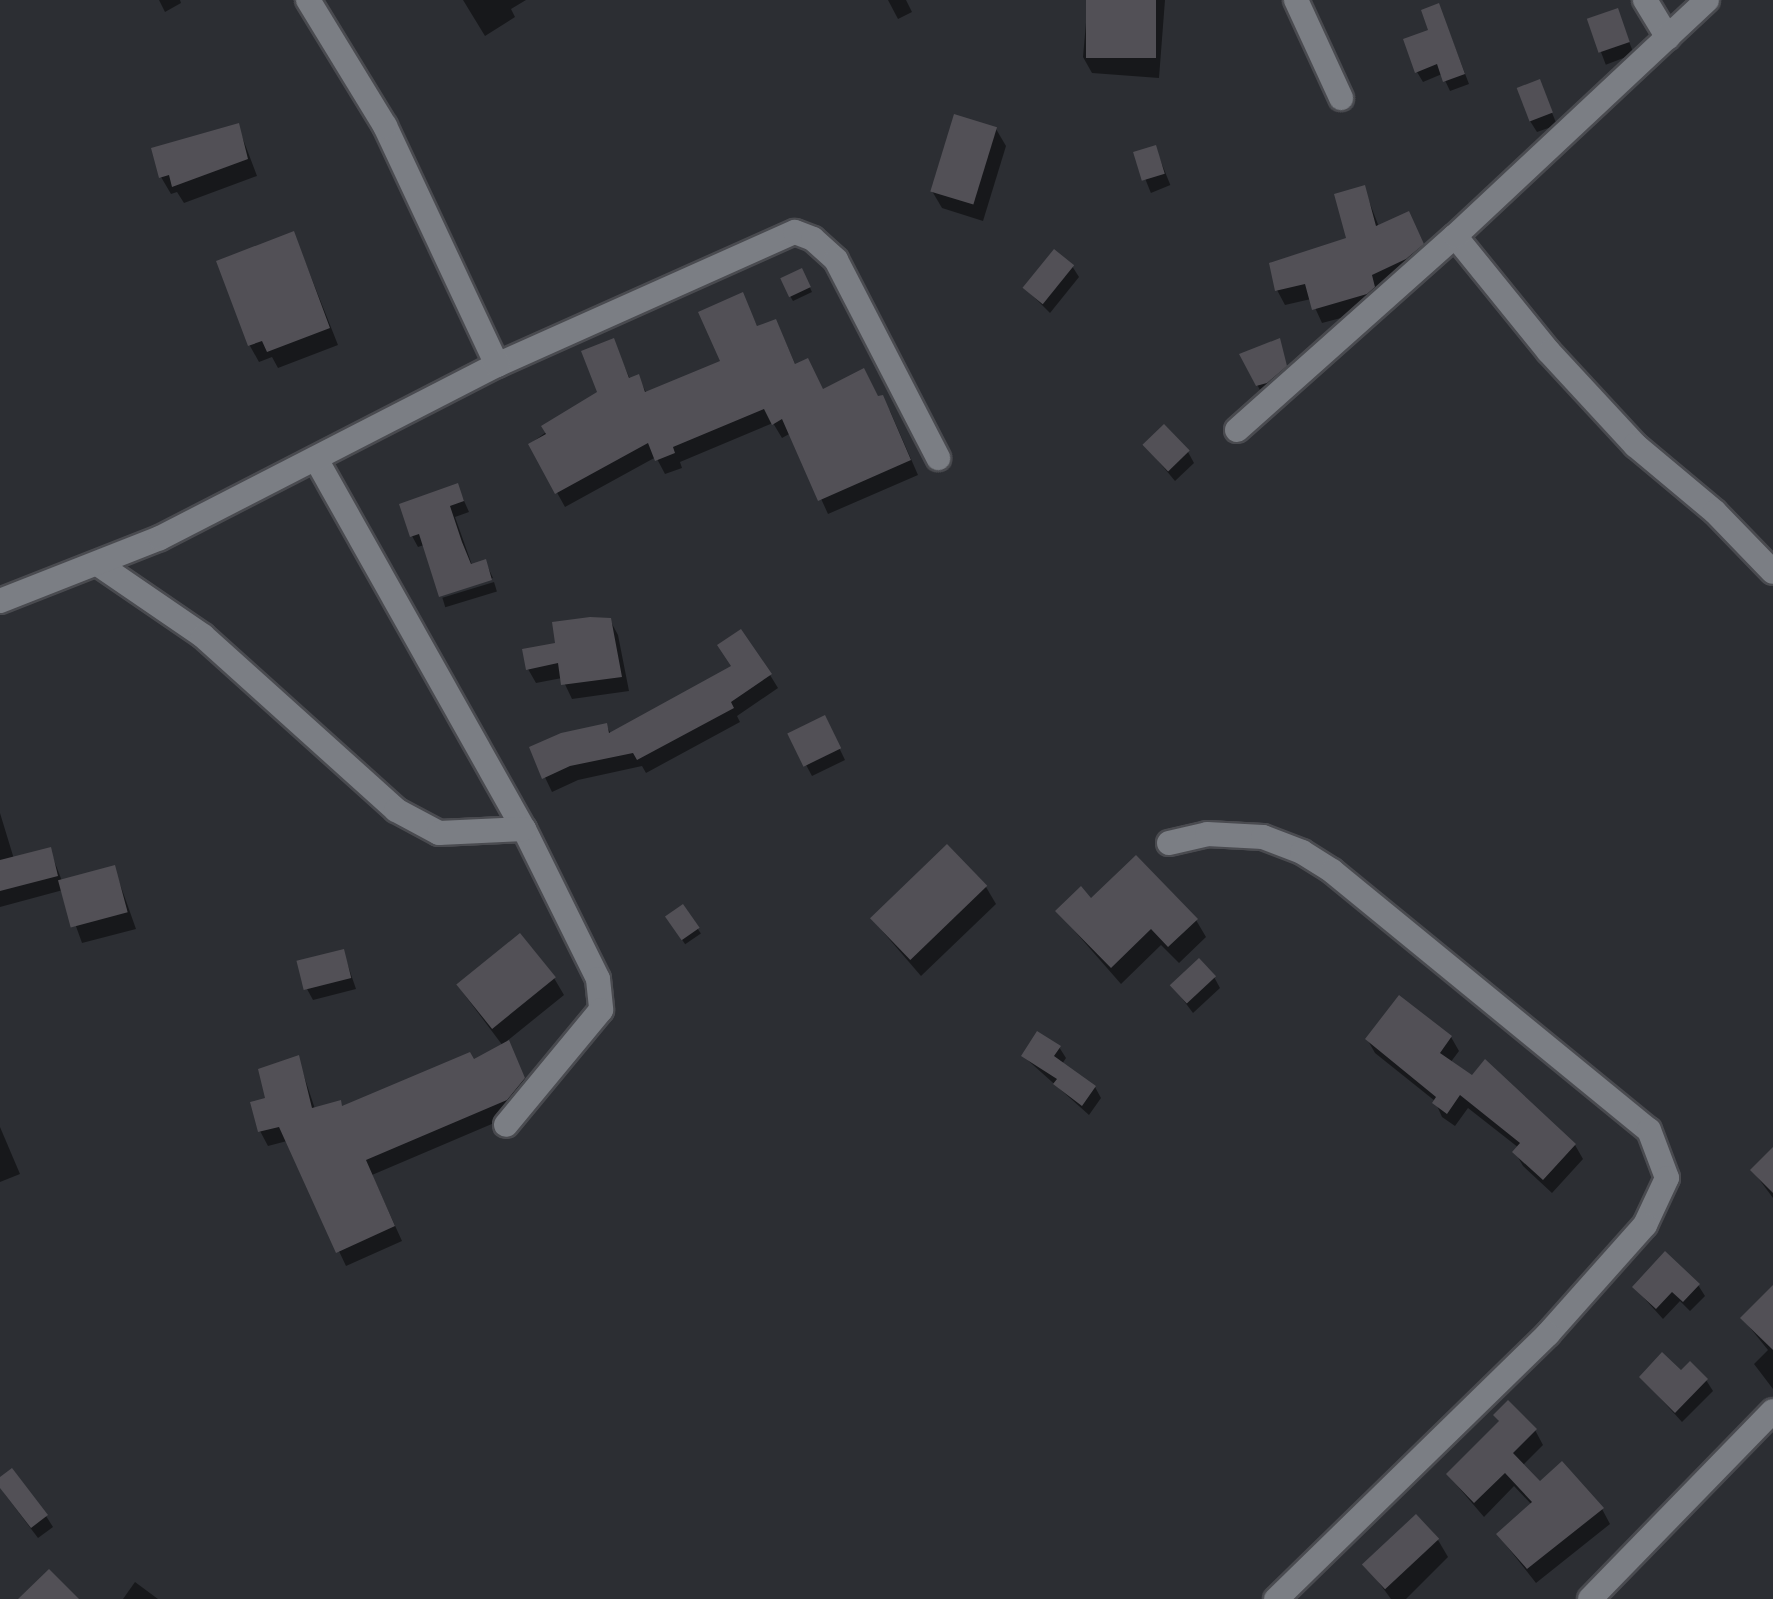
<!DOCTYPE html>
<style>
body{margin:0}
#map{position:relative;width:1773px;height:1599px;overflow:hidden;background:#2c2e33;font-family:"Source Sans 3",sans-serif}
div>[style]{position:absolute}
.shadow>*{inset:0;background:#0007;transform-origin:0 0}
.building>*{inset:0;background:#525056;transform-origin:0 0}
.roads{filter:drop-shadow(2px 0 #4a4b50) drop-shadow(-2px 0 #4a4b50) drop-shadow(0 2px #4a4b50) drop-shadow(0 -2px #4a4b50)}
.minor>*{height:24px;margin:-12px;padding:0 12px;transform-origin:12px;border-radius:12px;background:#7b7e84}
span{translate:-50% -50%;white-space:nowrap;text-align:center;line-height:1.15;-webkit-text-stroke:8px #222429;paint-order:stroke}
</style>
<div id="map">
<div class="shadow">
<div style="clip-path:polygon(159px 0,180px 0,181px 3px,165px 12px)"></div>
<div style="clip-path:polygon(463px 0,526px 0,511px 9px,515px 17px,485px 36px)"></div>
<div style="clip-path:polygon(888px 0,906px 0,912px 12px,898px 19px)"></div>
<div style="clip-path:polygon(1088px 0,1165px 0,1159px 78px,1092px 73px,1083px 57px)"></div>
<div style="clip-path:polygon(1439px 6px,1469px 84px,1450px 91px,1442px 74px,1423px 82px,1417px 72px)"></div>
<div style="left:1617px;top:10px;width:47px;height:30px;rotate:69deg"></div>
<div style="clip-path:polygon(1539px 81px,1557px 125px,1537px 132px,1530px 121px)"></div>
<div style="clip-path:polygon(238px 126px,257px 176px,184px 203px,177px 192px,171px 194px,161px 177px)"></div>
<div style="clip-path:polygon(996px 129px,1006px 146px,983px 221px,942px 208px,932px 191px)"></div>
<div style="left:1155px;top:147px;width:41px;height:21px;rotate:68deg"></div>
<div style="clip-path:polygon(1364px 188px,1379px 227px,1416px 228px,1431px 259px,1375px 309px,1322px 323px,1311px 299px,1285px 305px,1277px 290px,1348px 239px)"></div>
<div style="clip-path:polygon(294px 234px,338px 345px,278px 368px,272px 357px,259px 362px,250px 346px,218px 262px)"></div>
<div style="clip-path:polygon(1072px 266px,1079px 277px,1050px 313px,1026px 289px)"></div>
<div style="clip-path:polygon(804px 275px,812px 292px,793px 301px,790px 296px)"></div>
<div style="clip-path:polygon(742px 294px,758px 328px,776px 321px,796px 366px,823px 391px,878px 399px,890px 411px,918px 475px,828px 514px,791px 433px,782px 438px,773px 423px,680px 462px,682px 468px,665px 474px,656px 457px,565px 507px,530px 444px,599px 393px,613px 341px,630px 379px,638px 377px,647px 394px,722px 362px)"></div>
<div style="clip-path:polygon(1279px 341px,1288px 371px,1260px 390px,1241px 355px)"></div>
<div style="clip-path:polygon(1145px 445px,1188px 452px,1194px 463px,1175px 481px)"></div>
<div style="clip-path:polygon(457px 485px,469px 512px,455px 517px,472px 565px,485px 561px,493px 578px,440px 594px,424px 545px,418px 547px,412px 536px)"></div>
<div style="left:494px;top:582px;width:10px;height:54px;rotate:73deg"></div>
<div style="clip-path:polygon(610px 620px,618px 635px,629px 691px,572px 699px,562px 678px,536px 683px,528px 669px,557px 644px)"></div>
<div style="clip-path:polygon(733px 668px,770px 675px,778px 688px,737px 716px,740px 722px,646px 773px,642px 766px,578px 780px,552px 792px,531px 748px,606px 725px,611px 734px)"></div>
<div style="clip-path:polygon(830px 729px,845px 760px,812px 776px,790px 735px)"></div>
<div style="clip-path:polygon(0 813px,14px 859px,50px 850px,62px 881px,114px 867px,136px 929px,82px 943px,63px 890px,0 907px)"></div>
<div style="clip-path:polygon(986px 887px,996px 904px,921px 976px,872px 919px)"></div>
<div style="clip-path:polygon(1091px 901px,1196px 920px,1206px 937px,1179px 963px,1161px 945px,1121px 984px,1058px 912px)"></div>
<div style="left:683px;top:907px;width:32px;height:19px;rotate:56deg"></div>
<div style="clip-path:polygon(343px 951px,356px 989px,313px 1000px,307px 989px)"></div>
<div style="clip-path:polygon(1214px 977px,1220px 988px,1193px 1013px,1172px 985px)"></div>
<div style="clip-path:polygon(554px 978px,564px 995px,507px 1041px,532px 1094px,515px 1114px,372px 1175px,402px 1241px,346px 1266px,287px 1141px,268px 1146px,260px 1131px,268px 1100px,298px 1058px,315px 1109px,343px 1108px,474px 1061px,503px 1046px,458px 986px)"></div>
<div style="clip-path:polygon(1451px 1037px,1459px 1051px,1450px 1063px,1575px 1145px,1583px 1159px,1552px 1193px,1523px 1166px,1515px 1152px,1519px 1148px,1468px 1108px,1455px 1126px,1442px 1117px,1435px 1101px,1375px 1053px,1367px 1039px)"></div>
<div style="clip-path:polygon(1059px 1047px,1066px 1058px,1062px 1064px,1095px 1087px,1101px 1098px,1089px 1115px,1023px 1056px)"></div>
<div style="clip-path:polygon(0 1127px,20px 1174px,0 1182px)"></div>
<div style="clip-path:polygon(1773px 1150px,1773px 1198px,1753px 1171px)"></div>
<div style="clip-path:polygon(1698px 1285px,1705px 1296px,1690px 1311px,1680px 1301px,1663px 1319px,1634px 1287px)"></div>
<div style="clip-path:polygon(1773px 1297px,1773px 1389px,1754px 1364px,1768px 1350px,1743px 1319px)"></div>
<div style="clip-path:polygon(1681px 1373px,1706px 1380px,1713px 1391px,1682px 1422px,1641px 1377px)"></div>
<div style="clip-path:polygon(1496px 1415px,1535px 1430px,1543px 1445px,1523px 1465px,1540px 1483px,1602px 1509px,1610px 1524px,1536px 1583px,1498px 1535px,1532px 1505px,1514px 1486px,1484px 1517px,1448px 1475px,1500px 1423px)"></div>
<div style="clip-path:polygon(0 1480px,46px 1516px,53px 1527px,38px 1538px,4px 1493px)"></div>
<div style="clip-path:polygon(1438px 1540px,1448px 1557px,1406px 1599px,1391px 1599px,1366px 1565px)"></div>
<div style="clip-path:polygon(135px 1582px,158px 1599px,123px 1599px)"></div>
</div>
<div class="building">
<div style="left:1086px;top:0;width:70px;height:58px"></div>
<div style="clip-path:polygon(1439px 3px,1465px 74px,1443px 82px,1437px 64px,1415px 73px,1403px 39px,1428px 30px,1421px 10px)"></div>
<div style="left:1618px;top:8px;width:36px;height:33px;rotate:71deg"></div>
<div style="left:1540px;top:79px;width:36px;height:25px;rotate:69deg"></div>
<div style="left:954px;top:114px;width:45px;height:81px;rotate:17deg"></div>
<div style="clip-path:polygon(239px 123px,248px 159px,172px 187px,169px 175px,159px 178px,151px 148px)"></div>
<div style="left:1156px;top:145px;width:30px;height:24px;rotate:73deg"></div>
<div style="clip-path:polygon(1365px 185px,1376px 226px,1409px 211px,1424px 244px,1406px 259px,1372px 275px,1375px 287px,1367px 294px,1312px 310px,1305px 284px,1275px 291px,1269px 263px,1346px 238px,1334px 194px)"></div>
<div style="clip-path:polygon(294px 231px,330px 328px,267px 352px,262px 341px,248px 346px,216px 261px)"></div>
<div style="left:1054px;top:249px;width:26px;height:50px;rotate:39deg"></div>
<div style="left:802px;top:268px;width:21px;height:24px;rotate:65deg"></div>
<div style="clip-path:polygon(743px 292px,757px 326px,776px 319px,795px 364px,808px 358px,823px 389px,864px 368px,878px 396px,883px 395px,911px 460px,818px 501px,782px 419px,772px 425px,764px 409px,673px 447px,675px 453px,655px 461px,648px 443px,555px 494px,528px 444px,546px 434px,541px 426px,597px 392px,581px 351px,614px 338px,629px 378px,639px 374px,645px 392px,720px 361px,698px 312px)"></div>
<div style="clip-path:polygon(1280px 338px,1287px 366px,1267px 383px,1256px 386px,1239px 354px)"></div>
<div style="left:1164px;top:424px;width:37px;height:30px;rotate:46deg"></div>
<div style="clip-path:polygon(458px 483px,464px 501px,450px 506px,462px 542px,471px 564px,486px 559px,492px 580px,439px 597px,419px 534px,410px 537px,399px 504px)"></div>
<div style="clip-path:polygon(590px 617px,611px 618px,622px 677px,561px 685px,558px 663px,526px 670px,522px 649px,555px 643px,552px 622px)"></div>
<div style="clip-path:polygon(741px 629px,772px 674px,731px 702px,734px 708px,637px 760px,633px 753px,570px 766px,542px 779px,529px 747px,561px 733px,607px 723px,609px 733px,731px 666px,717px 645px)"></div>
<div style="left:825px;top:715px;width:37px;height:42px;rotate:64deg"></div>
<div style="left:947px;top:844px;width:58px;height:107px;rotate:46deg"></div>
<div style="clip-path:polygon(51px 847px,58px 876px,0 891px,0 860px)"></div>
<div style="clip-path:polygon(1136px 855px,1198px 919px,1168px 947px,1151px 929px,1111px 968px,1055px 911px,1081px 886px,1091px 898px)"></div>
<div style="left:115px;top:865px;width:49px;height:59px;rotate:75deg"></div>
<div style="left:683px;top:904px;width:29px;height:22px;rotate:55deg"></div>
<div style="left:520px;top:933px;width:57px;height:82px;rotate:51deg"></div>
<div style="left:344px;top:949px;width:30px;height:49px;rotate:76deg"></div>
<div style="left:1199px;top:958px;width:25px;height:40px;rotate:47deg"></div>
<div style="clip-path:polygon(1399px 995px,1452px 1036px,1440px 1053px,1472px 1075px,1485px 1059px,1576px 1144px,1543px 1180px,1512px 1152px,1520px 1143px,1460px 1095px,1447px 1114px,1432px 1103px,1436px 1097px,1365px 1039px)"></div>
<div style="clip-path:polygon(1037px 1031px,1061px 1046px,1054px 1056px,1096px 1086px,1082px 1106px,1053px 1084px,1057px 1079px,1021px 1056px)"></div>
<div style="clip-path:polygon(509px 1040px,525px 1078px,507px 1100px,366px 1160px,395px 1226px,336px 1253px,279px 1127px,258px 1132px,250px 1102px,265px 1098px,258px 1069px,299px 1055px,312px 1108px,341px 1100px,342px 1106px,470px 1052px,474px 1059px)"></div>
<div style="clip-path:polygon(1773px 1147px,1773px 1193px,1750px 1170px)"></div>
<div style="clip-path:polygon(1665px 1251px,1700px 1284px,1683px 1302px,1672px 1292px,1656px 1309px,1632px 1287px)"></div>
<div style="clip-path:polygon(1773px 1285px,1773px 1350px,1740px 1318px)"></div>
<div style="clip-path:polygon(1662px 1352px,1681px 1370px,1690px 1361px,1708px 1379px,1675px 1413px,1639px 1377px)"></div>
<div style="clip-path:polygon(1508px 1400px,1537px 1429px,1513px 1453px,1540px 1481px,1562px 1461px,1604px 1508px,1527px 1569px,1496px 1534px,1532px 1502px,1505px 1473px,1474px 1503px,1446px 1474px,1499px 1421px,1493px 1415px)"></div>
<div style="clip-path:polygon(12px 1468px,48px 1515px,31px 1528px,0 1488px,0 1477px)"></div>
<div style="left:1416px;top:1514px;width:34px;height:74px;rotate:47deg"></div>
<div style="clip-path:polygon(49px 1569px,79px 1599px,18px 1599px)"></div>
</div>
<div class="roads">
<div class="minor">
<div style="left:1296px;top:0;width:108px;rotate:65.3deg"></div>
<div style="left:1645px;top:0;width:44px;rotate:58.8deg"></div>
<div style="left:1455px;top:236px;width:149px;rotate:51deg"></div>
<div style="left:1549px;top:352px;width:127px;rotate:47.2deg"></div>
<div style="left:1635px;top:445px;width:104px;rotate:39.9deg"></div>
<div style="left:1715px;top:512px;width:83px;rotate:46deg"></div>
<div style="left:497px;top:365px;width:326px;rotate:-24.1deg"></div>
<div style="left:795px;top:232px;width:19px;rotate:21deg"></div>
<div style="left:813px;top:239px;width:31px;rotate:42deg"></div>
<div style="left:836px;top:260px;width:223px;rotate:62.7deg"></div>
<div style="left:1237px;top:430px;width:292px;rotate:-41.7deg"></div>
<div style="left:1455px;top:236px;width:345px;rotate:-43.1deg"></div>
<div style="left:316px;top:459px;width:424px;rotate:60.7deg"></div>
<div style="left:524px;top:829px;width:167px;rotate:63.7deg"></div>
<div style="left:598px;top:979px;width:31px;rotate:84deg"></div>
<div style="left:601px;top:1010px;width:149px;rotate:129.6deg"></div>
<div style="left:98px;top:564px;width:127px;rotate:34.4deg"></div>
<div style="left:203px;top:636px;width:260px;rotate:42deg"></div>
<div style="left:396px;top:810px;width:49px;rotate:28.1deg"></div>
<div style="left:439px;top:833px;width:85px;rotate:-2.7deg"></div>
<div style="left:0;top:601px;width:172px;rotate:-21.5deg"></div>
<div style="left:160px;top:538px;width:379px;rotate:-27.2deg"></div>
<div style="left:497px;top:365px;width:264px;rotate:-115.1deg"></div>
<div style="left:385px;top:126px;width:148px;rotate:-121.4deg"></div>
<div style="left:1169px;top:843px;width:39px;rotate:-13deg"></div>
<div style="left:1207px;top:834px;width:56px;rotate:3.1deg"></div>
<div style="left:1263px;top:837px;width:42px;rotate:21deg"></div>
<div style="left:1302px;top:852px;width:36px;rotate:32deg"></div>
<div style="left:1332px;top:871px;width:409px;rotate:39.3deg"></div>
<div style="left:1649px;top:1130px;width:51px;rotate:69.4deg"></div>
<div style="left:1667px;top:1178px;width:52px;rotate:115.1deg"></div>
<div style="left:1645px;top:1225px;width:146px;rotate:131.7deg"></div>
<div style="left:1548px;top:1334px;width:380px;rotate:135.7deg"></div>
<div style="left:1590px;top:1599px;width:262px;rotate:-45.8deg"></div>
</div>
</div>
</div>
